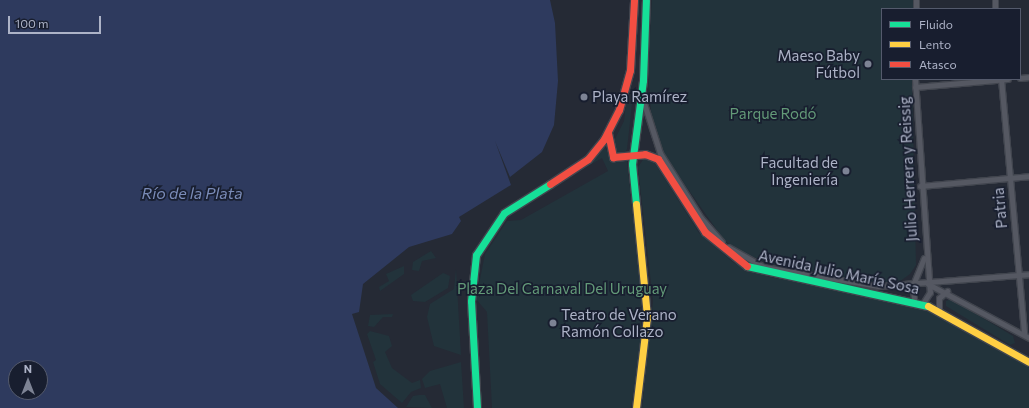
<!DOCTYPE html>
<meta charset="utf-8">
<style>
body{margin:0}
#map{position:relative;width:1029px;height:408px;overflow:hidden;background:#252a35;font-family:Commissioner,sans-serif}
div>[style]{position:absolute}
.green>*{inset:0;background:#22333b}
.water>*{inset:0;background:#2e3a5e}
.roads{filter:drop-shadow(1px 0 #41454e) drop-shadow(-1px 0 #41454e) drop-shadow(0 1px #41454e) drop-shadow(0 -1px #41454e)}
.street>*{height:5px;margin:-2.5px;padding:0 2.5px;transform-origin:2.5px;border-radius:2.5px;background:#555862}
.fast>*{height:7px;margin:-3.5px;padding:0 3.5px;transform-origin:3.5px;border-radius:3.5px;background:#16e098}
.slow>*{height:7px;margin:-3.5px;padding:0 3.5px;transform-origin:3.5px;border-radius:3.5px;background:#ffcf43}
.jam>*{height:7px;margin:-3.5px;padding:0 3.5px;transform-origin:3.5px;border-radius:3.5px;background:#f24e42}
.dots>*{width:11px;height:11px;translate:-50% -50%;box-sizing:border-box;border:2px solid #181e2f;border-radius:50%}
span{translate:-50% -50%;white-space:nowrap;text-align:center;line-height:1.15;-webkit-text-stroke:3.5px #181e2f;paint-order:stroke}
.poi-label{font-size:15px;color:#adb3c7}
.right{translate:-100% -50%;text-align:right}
.left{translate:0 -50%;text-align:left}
.park-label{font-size:15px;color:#639a78}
.street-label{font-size:15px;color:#adb3c7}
.water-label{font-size:16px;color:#7a8bb7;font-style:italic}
.legend{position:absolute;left:881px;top:8px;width:140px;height:72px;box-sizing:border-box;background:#181e2f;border:1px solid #545a6c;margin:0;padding:5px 7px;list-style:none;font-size:12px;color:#adb3c7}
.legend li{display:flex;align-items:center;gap:8px;height:20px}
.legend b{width:20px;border:1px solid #545a6c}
.north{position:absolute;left:8px;top:360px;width:40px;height:40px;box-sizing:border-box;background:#181e2f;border:1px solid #545a6c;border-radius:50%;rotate:0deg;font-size:11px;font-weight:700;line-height:16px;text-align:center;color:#adb3c7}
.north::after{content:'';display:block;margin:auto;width:14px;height:18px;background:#7d8394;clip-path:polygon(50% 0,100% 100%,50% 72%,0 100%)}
.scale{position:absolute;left:8px;top:16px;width:93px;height:18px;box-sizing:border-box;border:2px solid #adb3c7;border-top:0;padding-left:5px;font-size:12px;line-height:14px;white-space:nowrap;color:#adb3c7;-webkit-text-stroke:3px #181e2f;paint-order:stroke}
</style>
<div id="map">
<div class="green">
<div style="clip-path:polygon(652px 0,913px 0,913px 9px,882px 9px,882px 79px,912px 79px,916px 265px,910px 274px,899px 282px,876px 283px,767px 263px,733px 248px,724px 240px,661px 151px,652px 124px,648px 71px)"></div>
<div style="clip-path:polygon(626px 103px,632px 104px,627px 149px,625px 153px,615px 155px,613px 143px,624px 121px)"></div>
<div style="clip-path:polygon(605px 147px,611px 159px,627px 161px,641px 290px,641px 344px,631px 408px,492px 408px,487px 312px,476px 299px,485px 254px,507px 221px,521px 220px,608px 171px,602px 158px,576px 173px)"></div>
<div style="clip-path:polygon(645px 157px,652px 159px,699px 233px,734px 263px,770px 277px,894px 299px,939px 313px,1029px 366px,1029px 408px,642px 408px,653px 301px,638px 167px)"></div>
<div style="clip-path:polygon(431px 251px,436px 258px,422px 261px,419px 271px,412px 270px,413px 262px)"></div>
<div style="clip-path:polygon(404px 266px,404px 274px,380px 291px,379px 287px,389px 281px,386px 274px)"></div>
<div style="clip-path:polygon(456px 269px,461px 355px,434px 346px,427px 317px,430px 304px,454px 289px)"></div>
<div style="clip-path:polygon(443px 273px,450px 276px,448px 288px,425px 302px,413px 301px,411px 295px)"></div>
<div style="clip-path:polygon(951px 299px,1013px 336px,1015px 343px,1010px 345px,946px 306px,946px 301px)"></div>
<div style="clip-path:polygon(393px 314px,392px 317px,383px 317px,374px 327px,368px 326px,370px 315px)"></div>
<div style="clip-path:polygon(370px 331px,389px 336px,392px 346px,385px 352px,392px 368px,412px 383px,420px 380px,421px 388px,411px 392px,402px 403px,380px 384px,373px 362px,376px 360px,367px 334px)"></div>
<div style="clip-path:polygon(461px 362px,464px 408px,447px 408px,440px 384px,425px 388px,422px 379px,430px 371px)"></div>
<div style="clip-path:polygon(419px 395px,425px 395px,432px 408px,406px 407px,413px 396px)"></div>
</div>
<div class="water">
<div style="clip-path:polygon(evenodd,0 0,550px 0,555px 23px,558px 81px,554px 125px,542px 152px,510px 177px,495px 141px,511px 185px,459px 217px,461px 221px,452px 234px,409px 247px,363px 284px,359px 312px,352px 314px,376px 388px,398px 408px,0 408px,0 0,16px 368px,40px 368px,40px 392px,16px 392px,16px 368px)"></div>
</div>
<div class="roads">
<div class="street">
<div style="left:995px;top:0;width:9px;rotate:90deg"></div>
<div style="left:916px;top:9px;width:9px;rotate:-90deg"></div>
<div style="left:1020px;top:78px;width:9px;rotate:-6deg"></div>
<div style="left:915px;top:79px;width:214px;rotate:86deg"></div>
<div style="left:930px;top:292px;width:13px;rotate:122deg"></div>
<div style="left:1001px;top:79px;width:256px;rotate:84.8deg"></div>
<div style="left:915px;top:87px;width:93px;rotate:-4.9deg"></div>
<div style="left:642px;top:97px;width:59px;rotate:72.2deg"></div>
<div style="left:660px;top:153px;width:77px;rotate:57.8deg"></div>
<div style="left:701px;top:218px;width:32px;rotate:49deg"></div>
<div style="left:920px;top:186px;width:109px;rotate:-5.2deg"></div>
<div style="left:728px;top:247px;width:41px;rotate:29.1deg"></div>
<div style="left:764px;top:267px;width:116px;rotate:9.5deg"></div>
<div style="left:878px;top:286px;width:151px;rotate:-4.5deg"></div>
<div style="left:928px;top:284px;width:115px;rotate:28.1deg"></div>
<div style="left:914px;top:300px;width:15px;rotate:-94deg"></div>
<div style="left:913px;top:285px;width:29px;rotate:-68deg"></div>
<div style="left:939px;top:310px;width:12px;rotate:-90deg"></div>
<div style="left:939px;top:298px;width:11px;rotate:-41deg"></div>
</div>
<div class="fast">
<div style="left:636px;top:204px;width:40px;rotate:-95.7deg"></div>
<div style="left:632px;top:164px;width:85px;rotate:-82.5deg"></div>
<div style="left:643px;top:80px;width:80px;rotate:-87.9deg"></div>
<div style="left:747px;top:266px;width:185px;rotate:12.5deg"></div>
<div style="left:477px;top:408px;width:107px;rotate:-93.2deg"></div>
<div style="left:471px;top:301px;width:46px;rotate:-83.8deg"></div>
<div style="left:476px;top:255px;width:50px;rotate:-56.3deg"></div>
<div style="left:504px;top:213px;width:54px;rotate:-32.2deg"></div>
</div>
<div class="slow">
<div style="left:636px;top:204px;width:114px;rotate:84.4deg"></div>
<div style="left:647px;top:317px;width:92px;rotate:96.9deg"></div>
<div style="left:928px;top:306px;width:115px;rotate:29deg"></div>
</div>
<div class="jam">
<div style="left:608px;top:133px;width:25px;rotate:78deg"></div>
<div style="left:613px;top:157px;width:32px;rotate:-5deg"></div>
<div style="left:645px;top:154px;width:14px;rotate:21deg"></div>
<div style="left:658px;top:159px;width:87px;rotate:57.2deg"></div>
<div style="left:705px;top:232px;width:54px;rotate:39deg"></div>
<div style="left:550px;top:184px;width:45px;rotate:-33.3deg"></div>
<div style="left:588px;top:159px;width:26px;rotate:-51deg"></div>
<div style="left:604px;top:139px;width:33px;rotate:-63deg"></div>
<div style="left:619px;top:110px;width:41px;rotate:-74.6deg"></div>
<div style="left:630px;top:70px;width:70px;rotate:-86.7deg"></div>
</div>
</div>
<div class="dots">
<div style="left:868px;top:64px;background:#7d8394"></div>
<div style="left:584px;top:97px;background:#7d8394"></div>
<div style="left:846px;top:171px;background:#7d8394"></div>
<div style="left:553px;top:323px;background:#7d8394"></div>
</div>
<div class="poi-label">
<span class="right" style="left:860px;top:64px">Maeso Baby<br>Fútbol</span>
<span class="left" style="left:592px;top:97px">Playa Ramírez</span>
<span class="right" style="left:838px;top:171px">Facultad de<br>Ingeniería</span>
<span class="left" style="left:561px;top:323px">Teatro de Verano<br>Ramón Collazo</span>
</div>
<div class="park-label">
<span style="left:773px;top:114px">Parque Rodó</span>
<span style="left:562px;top:289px">Plaza Del Carnaval Del Uruguay</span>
</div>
<div class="street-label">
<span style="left:908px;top:169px;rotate:-93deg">Julio Herrera y Reissig</span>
<span style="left:1000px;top:208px;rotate:-95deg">Patria</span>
<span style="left:839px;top:272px;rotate:12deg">Avenida Julio María Sosa</span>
</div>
<div class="water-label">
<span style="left:192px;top:193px">Río de la Plata</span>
</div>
<ul class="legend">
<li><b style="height:5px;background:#16e098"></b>Fluido</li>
<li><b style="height:5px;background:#ffcf43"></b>Lento</li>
<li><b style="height:5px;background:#f24e42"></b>Atasco</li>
</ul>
<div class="north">N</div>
<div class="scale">100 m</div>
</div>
